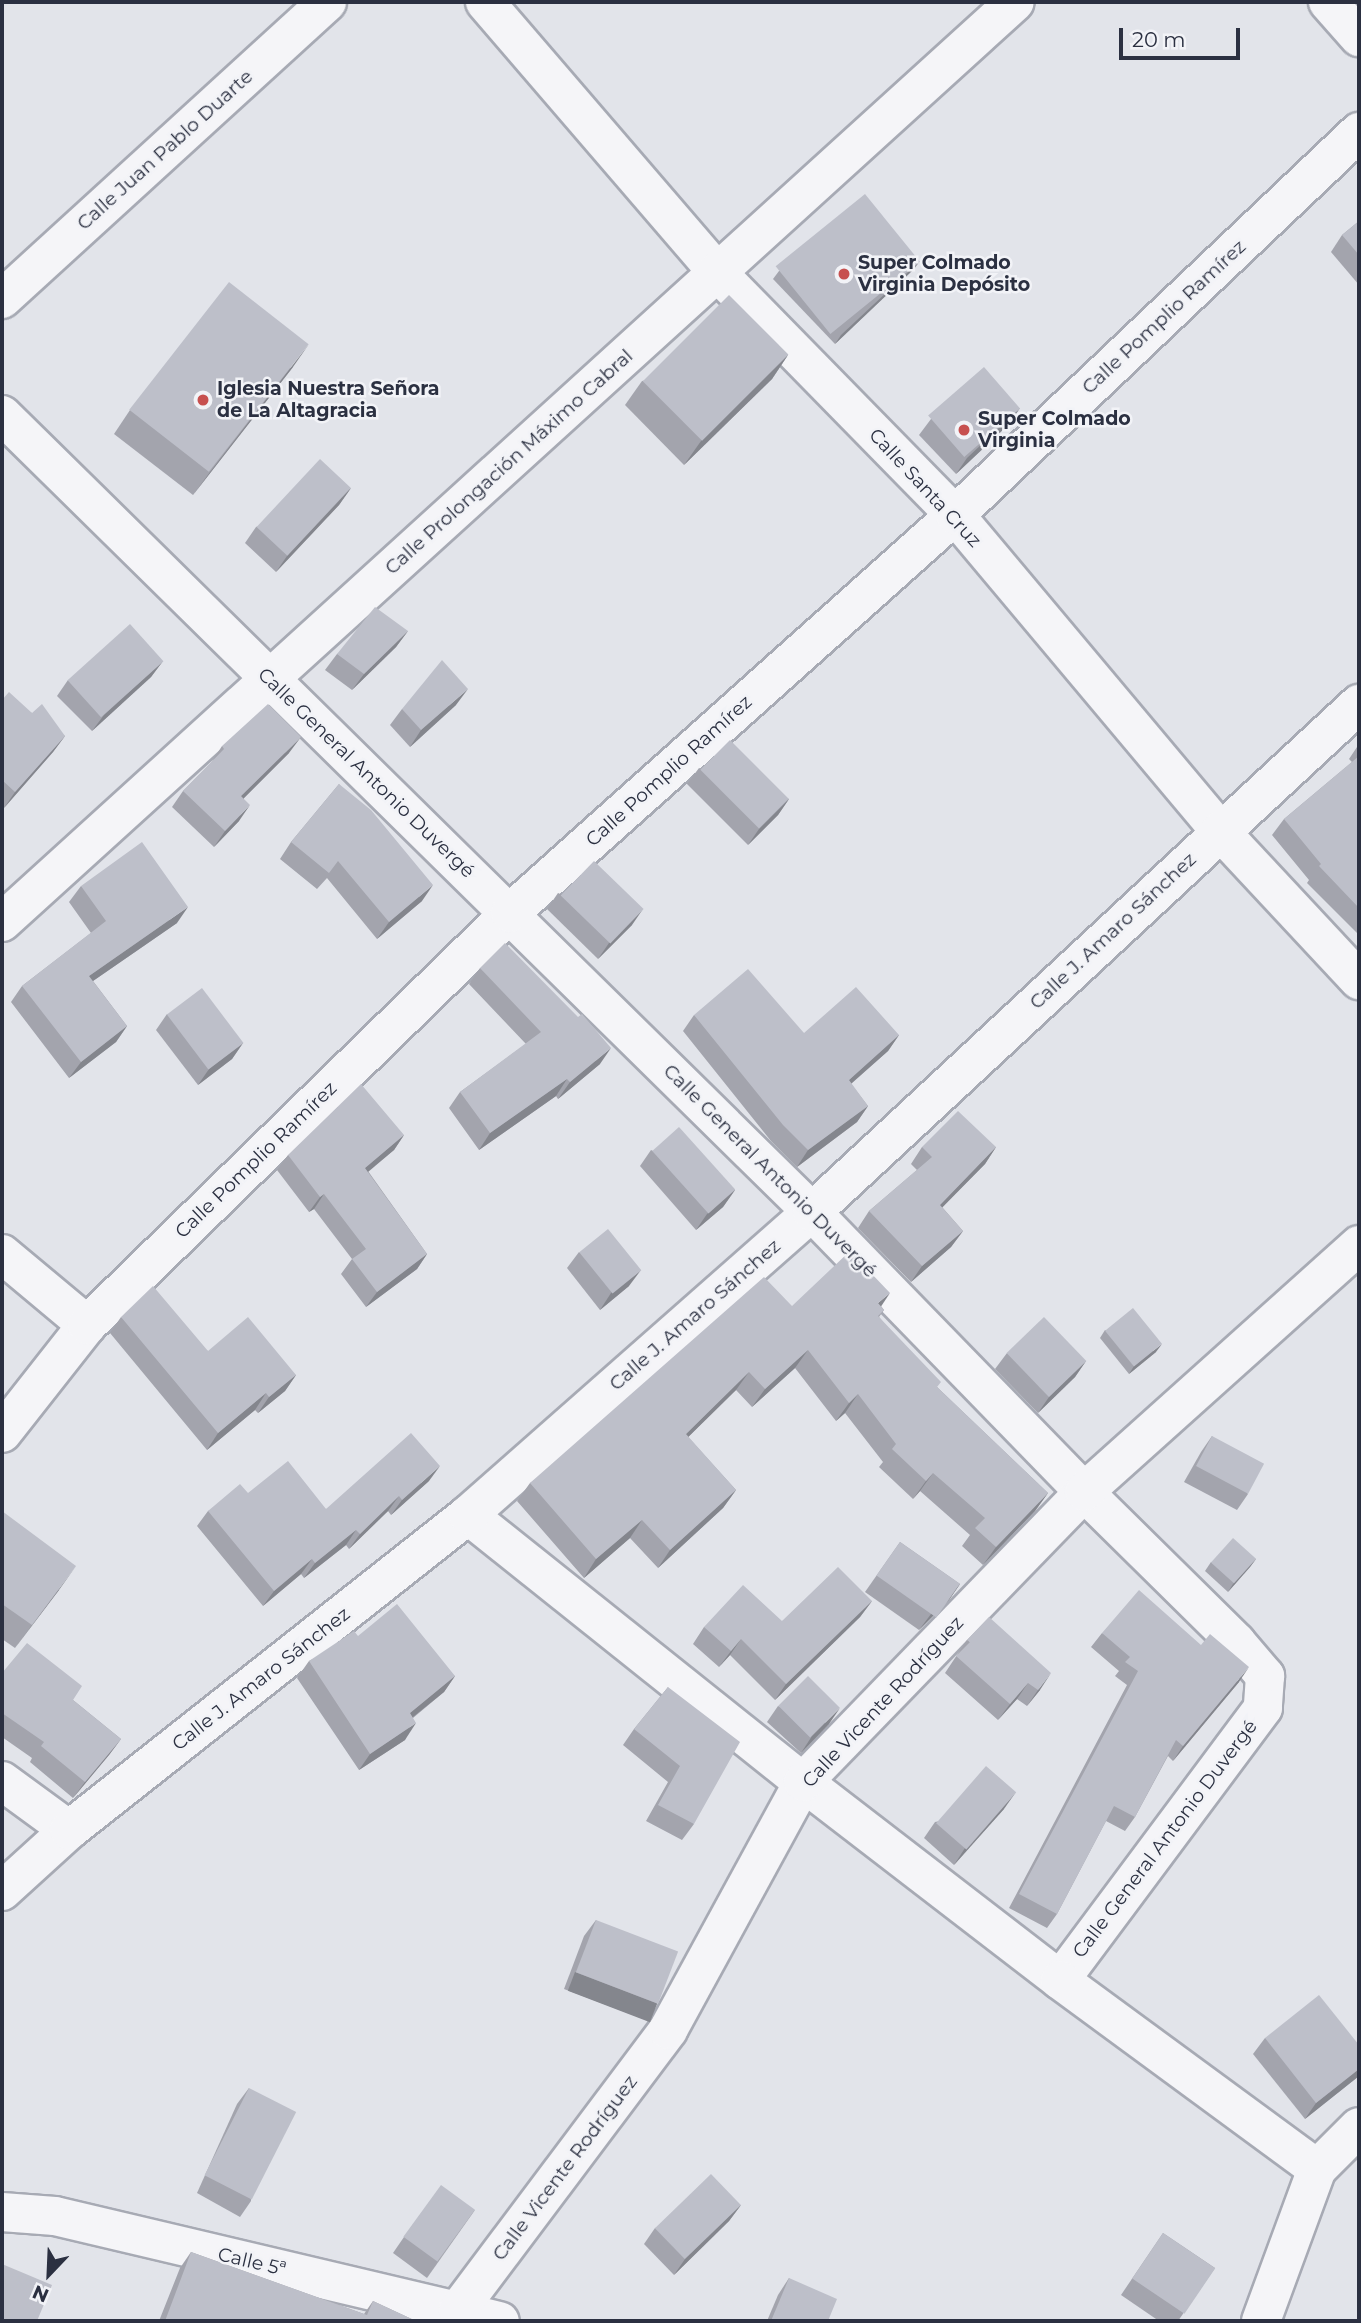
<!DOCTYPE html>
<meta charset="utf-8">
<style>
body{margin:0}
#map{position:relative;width:1361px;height:2323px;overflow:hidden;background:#e2e4ea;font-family:Montserrat,sans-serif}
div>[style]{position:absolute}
.roads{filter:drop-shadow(2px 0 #a7aab4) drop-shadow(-2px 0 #a7aab4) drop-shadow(0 2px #a7aab4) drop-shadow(0 -2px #a7aab4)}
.minor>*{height:38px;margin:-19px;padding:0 19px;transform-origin:19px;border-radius:19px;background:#f5f5f8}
.wall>*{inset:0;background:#a3a4ad}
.shaded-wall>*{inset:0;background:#84868d;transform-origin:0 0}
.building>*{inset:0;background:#bdbfc9;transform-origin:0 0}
.dots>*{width:19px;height:19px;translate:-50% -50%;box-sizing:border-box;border:4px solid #f2f3f7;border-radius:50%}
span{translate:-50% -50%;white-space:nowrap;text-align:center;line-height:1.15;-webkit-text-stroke:5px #f2f3f7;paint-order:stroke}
.street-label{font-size:19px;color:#2b3041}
.poi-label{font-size:19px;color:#2b3041;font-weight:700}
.left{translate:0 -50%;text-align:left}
.frame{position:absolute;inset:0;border:4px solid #2b3041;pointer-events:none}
.north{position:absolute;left:14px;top:2239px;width:70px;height:70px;-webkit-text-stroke:5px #f2f3f7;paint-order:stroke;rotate:203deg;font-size:19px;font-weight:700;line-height:28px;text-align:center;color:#2b3041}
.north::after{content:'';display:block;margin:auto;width:24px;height:32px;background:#2b3041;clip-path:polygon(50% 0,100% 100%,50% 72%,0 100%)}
.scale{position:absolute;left:1119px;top:28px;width:121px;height:32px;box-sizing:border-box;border:4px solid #2b3041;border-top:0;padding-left:9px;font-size:21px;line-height:24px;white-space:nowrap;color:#2b3041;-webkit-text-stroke:5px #f2f3f7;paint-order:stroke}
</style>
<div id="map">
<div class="roads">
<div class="minor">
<div style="left:485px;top:2px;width:356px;rotate:49.3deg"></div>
<div style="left:717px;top:272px;width:340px;rotate:45.6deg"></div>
<div style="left:955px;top:515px;width:412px;rotate:50deg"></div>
<div style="left:1220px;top:831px;width:204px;rotate:47deg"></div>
<div style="left:1328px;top:2px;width:47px;rotate:48.5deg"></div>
<div style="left:2px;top:299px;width:440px;rotate:-42.4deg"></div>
<div style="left:2px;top:415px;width:1136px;rotate:44.54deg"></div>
<div style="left:812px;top:1212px;width:390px;rotate:45.8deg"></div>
<div style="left:1084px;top:1492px;width:214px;rotate:44.6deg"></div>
<div style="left:1236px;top:1642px;width:45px;rotate:49.5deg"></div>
<div style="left:1265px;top:1676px;width:32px;rotate:94deg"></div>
<div style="left:1263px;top:1708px;width:339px;rotate:126.7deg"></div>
<div style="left:2px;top:922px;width:1368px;rotate:-42.25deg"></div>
<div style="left:2px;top:1254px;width:111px;rotate:39.9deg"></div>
<div style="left:2px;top:1433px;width:137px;rotate:-51.8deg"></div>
<div style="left:87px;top:1325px;width:590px;rotate:-44.25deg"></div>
<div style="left:510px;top:913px;width:597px;rotate:-41.81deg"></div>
<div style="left:955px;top:515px;width:557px;rotate:-43.47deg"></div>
<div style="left:468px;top:1515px;width:428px;rotate:38.6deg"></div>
<div style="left:803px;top:1782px;width:324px;rotate:37.6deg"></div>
<div style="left:1060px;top:1980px;width:319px;rotate:36.3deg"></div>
<div style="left:2px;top:1781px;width:83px;rotate:36.2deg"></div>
<div style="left:2px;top:1891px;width:91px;rotate:-42.3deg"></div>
<div style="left:69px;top:1830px;width:508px;rotate:-38.29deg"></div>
<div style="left:468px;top:1515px;width:458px;rotate:-41.4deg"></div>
<div style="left:812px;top:1212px;width:747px;rotate:-42.88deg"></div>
<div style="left:2px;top:2212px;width:53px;rotate:4.3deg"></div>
<div style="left:55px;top:2216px;width:457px;rotate:13.3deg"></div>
<div style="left:458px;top:2310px;width:350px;rotate:-53.1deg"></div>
<div style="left:668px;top:2030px;width:282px;rotate:-61.4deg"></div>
<div style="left:803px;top:1782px;width:404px;rotate:-45.9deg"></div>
<div style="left:1084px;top:1492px;width:370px;rotate:-41.9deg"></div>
<div style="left:1261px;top:2321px;width:162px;rotate:-69.8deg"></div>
<div style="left:1317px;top:2169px;width:59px;rotate:-45deg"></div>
</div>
</div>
<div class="wall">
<div style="clip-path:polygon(1359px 221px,1359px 285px,1331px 252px,1342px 235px)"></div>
<div style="clip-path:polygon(914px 269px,835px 344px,773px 279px,779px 271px)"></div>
<div style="clip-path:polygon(788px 355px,772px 379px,684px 465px,625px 405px,642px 381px)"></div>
<div style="clip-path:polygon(293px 367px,193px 495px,114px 434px,130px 410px)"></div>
<div style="clip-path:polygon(1020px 408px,1008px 425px,956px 474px,919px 435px,931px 419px)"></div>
<div style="clip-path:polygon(351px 488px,339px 505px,276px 572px,245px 543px,256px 527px)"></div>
<div style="clip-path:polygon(408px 631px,396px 647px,352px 690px,325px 670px,337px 654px)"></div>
<div style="clip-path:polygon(163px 661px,151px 677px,92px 731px,57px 696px,68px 680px)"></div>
<div style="clip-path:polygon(2px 700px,32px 713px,65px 736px,53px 752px,4px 808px,2px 806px)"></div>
<div style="clip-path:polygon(456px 705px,410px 747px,390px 725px,402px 709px)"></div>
<div style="clip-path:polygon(1359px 744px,1359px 935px,1307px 883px,1309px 880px,1272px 835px,1284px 819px,1352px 762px,1349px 759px)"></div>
<div style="clip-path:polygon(222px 746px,289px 753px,244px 798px,239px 821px,214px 847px,172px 807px,183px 791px,211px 763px)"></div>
<div style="clip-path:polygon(699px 768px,789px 799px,778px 815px,748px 845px,687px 784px)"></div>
<div style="clip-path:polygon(339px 784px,422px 901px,377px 939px,327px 878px,317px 889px,280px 859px,291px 842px)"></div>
<div style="clip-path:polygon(81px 886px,177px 923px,93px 981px,127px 1026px,116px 1042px,69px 1078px,11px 1002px,22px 986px,91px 933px,69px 902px)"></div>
<div style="clip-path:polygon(558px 893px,632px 925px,598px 959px,547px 909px)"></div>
<div style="clip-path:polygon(480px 968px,600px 1064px,558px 1099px,556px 1096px,479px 1150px,449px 1108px,460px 1092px,526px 1044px,469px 984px)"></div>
<div style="clip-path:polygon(167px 1014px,243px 1043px,232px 1059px,198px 1085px,156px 1030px)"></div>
<div style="clip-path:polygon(694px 1015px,804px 1033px,899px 1035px,888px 1051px,851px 1084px,868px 1106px,857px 1122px,797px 1167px,771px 1141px,683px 1031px)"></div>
<div style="clip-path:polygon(404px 1135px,394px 1150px,368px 1171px,427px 1254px,417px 1269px,366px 1307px,341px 1274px,352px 1259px,314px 1209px,309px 1212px,277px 1170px,288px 1155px)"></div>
<div style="clip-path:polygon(922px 1147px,996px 1147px,985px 1164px,942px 1207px,963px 1231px,951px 1247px,911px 1282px,858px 1228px,869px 1211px,917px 1170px,911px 1164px)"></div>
<div style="clip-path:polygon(651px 1150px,735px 1190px,723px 1207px,696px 1230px,640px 1166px)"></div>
<div style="clip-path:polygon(579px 1252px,629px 1286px,600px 1310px,567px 1268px)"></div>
<div style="clip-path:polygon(792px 1306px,881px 1306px,884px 1310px,879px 1317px,938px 1388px,1048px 1493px,1035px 1511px,983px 1565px,962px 1546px,970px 1535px,920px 1491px,913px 1499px,879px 1467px,883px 1462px,845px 1413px,836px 1421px,795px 1368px,752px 1407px,736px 1390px,688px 1437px,736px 1490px,723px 1508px,658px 1568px,630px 1538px,584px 1578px,517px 1501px,530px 1483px)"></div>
<div style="clip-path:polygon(121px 1317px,208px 1351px,296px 1375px,285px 1391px,258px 1413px,255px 1410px,207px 1450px,110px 1333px)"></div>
<div style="clip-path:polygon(1105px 1330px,1156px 1352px,1129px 1374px,1100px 1338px)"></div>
<div style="clip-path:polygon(1007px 1353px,1086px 1361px,1075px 1377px,1038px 1413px,995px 1369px)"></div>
<div style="clip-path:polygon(1212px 1436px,1248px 1494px,1237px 1510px,1184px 1482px,1201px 1452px)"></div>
<div style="clip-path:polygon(429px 1481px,391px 1515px,388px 1511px,349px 1549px,346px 1545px,304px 1578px,301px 1574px,263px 1606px,197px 1526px,208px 1511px,248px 1493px,326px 1509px)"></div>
<div style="clip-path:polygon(2px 1511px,59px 1590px,15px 1648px,2px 1639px)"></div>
<div style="clip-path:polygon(900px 1542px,960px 1584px,949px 1600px,919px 1630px,865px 1592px)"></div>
<div style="clip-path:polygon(1256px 1559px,1250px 1567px,1228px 1592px,1205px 1571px,1211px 1562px)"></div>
<div style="clip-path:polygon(872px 1601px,860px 1617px,775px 1700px,730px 1655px,719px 1667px,693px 1644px,704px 1627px,782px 1621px)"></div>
<div style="clip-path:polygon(1102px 1633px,1239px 1682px,1173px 1761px,1168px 1756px,1135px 1817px,1125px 1831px,1106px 1821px,1057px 1914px,1047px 1928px,1009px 1908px,1127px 1685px,1115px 1676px,1119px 1671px,1091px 1647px)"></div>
<div style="clip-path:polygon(358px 1636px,455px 1676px,444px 1692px,413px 1718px,405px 1740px,359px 1770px,297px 1678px,309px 1661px)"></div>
<div style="clip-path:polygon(967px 1640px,1040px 1690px,1027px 1706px,1017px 1699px,998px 1720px,945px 1673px)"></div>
<div style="clip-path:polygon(2px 1673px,73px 1700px,121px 1739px,109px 1755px,73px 1798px,30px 1762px,32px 1758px,2px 1737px)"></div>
<div style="clip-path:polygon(668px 1687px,694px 1824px,682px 1840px,646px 1821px,668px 1782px,623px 1745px,634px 1729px)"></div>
<div style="clip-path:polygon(778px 1706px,829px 1724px,801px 1753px,767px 1722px)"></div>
<div style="clip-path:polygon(1004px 1809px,954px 1865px,924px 1838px,935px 1822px)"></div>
<div style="clip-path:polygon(596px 1920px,657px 2004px,646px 2020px,564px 1989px,584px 1936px)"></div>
<div style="clip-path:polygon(1265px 2038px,1359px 2045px,1359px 2076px,1305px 2119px,1253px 2054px)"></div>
<div style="clip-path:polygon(249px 2088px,251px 2201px,240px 2217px,197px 2193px,237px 2104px)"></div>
<div style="clip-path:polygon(741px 2205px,729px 2221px,674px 2275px,644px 2244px,655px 2228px)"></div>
<div style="clip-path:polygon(475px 2210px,427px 2278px,393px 2253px,404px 2237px)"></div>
<div style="clip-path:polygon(1163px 2233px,1215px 2268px,1178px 2321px,1159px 2321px,1121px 2295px)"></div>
<div style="clip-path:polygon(191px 2252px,364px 2314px,373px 2301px,416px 2321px,159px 2321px,180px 2268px)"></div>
<div style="clip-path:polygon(789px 2278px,828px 2321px,767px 2321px,778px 2295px)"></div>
</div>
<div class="shaded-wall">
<div style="clip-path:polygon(920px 261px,914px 269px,835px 344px,841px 335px)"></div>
<div style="clip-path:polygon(309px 344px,293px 367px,193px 495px,210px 472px)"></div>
<div style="clip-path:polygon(788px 355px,772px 379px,684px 465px,701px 441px)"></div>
<div style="clip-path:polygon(1020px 408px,1008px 425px,956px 474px,967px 458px)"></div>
<div style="clip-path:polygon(351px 488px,339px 505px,276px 572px,287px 556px)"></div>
<div style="clip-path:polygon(408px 631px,396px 647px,352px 690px,364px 674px)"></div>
<div style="clip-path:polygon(163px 661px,151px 677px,92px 731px,104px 715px)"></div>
<div style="clip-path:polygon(468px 689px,456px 705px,410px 747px,421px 730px)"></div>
<div style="clip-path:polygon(65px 736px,53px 752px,4px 808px,15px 792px)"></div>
<div style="clip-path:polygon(301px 737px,289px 753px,230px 812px,241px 796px)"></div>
<div style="clip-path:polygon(789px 799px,778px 815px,748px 845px,759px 829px)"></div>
<div style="clip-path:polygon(250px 805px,239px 821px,214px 847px,225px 831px)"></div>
<div style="clip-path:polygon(433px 885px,422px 901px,377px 939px,389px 922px)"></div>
<div style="clip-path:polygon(188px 907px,177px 923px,77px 992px,89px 976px)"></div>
<div style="clip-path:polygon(643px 909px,632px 925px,598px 959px,609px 943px)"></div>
<div style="clip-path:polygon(127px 1026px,116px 1042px,69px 1078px,81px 1062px)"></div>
<div style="clip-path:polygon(899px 1035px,888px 1051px,837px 1096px,849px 1080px)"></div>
<div style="clip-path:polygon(243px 1043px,232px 1059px,198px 1085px,209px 1069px)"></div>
<div style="clip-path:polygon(611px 1048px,600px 1064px,558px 1099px,570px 1082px)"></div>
<div style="clip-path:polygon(567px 1079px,556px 1096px,479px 1150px,490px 1133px)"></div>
<div style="clip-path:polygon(868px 1106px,857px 1122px,797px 1167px,808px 1150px)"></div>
<div style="clip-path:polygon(404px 1135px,394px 1150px,355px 1183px,365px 1168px)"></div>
<div style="clip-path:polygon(996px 1147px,985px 1164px,929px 1221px,940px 1205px)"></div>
<div style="clip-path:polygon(735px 1190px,723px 1207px,696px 1230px,707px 1214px)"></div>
<div style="clip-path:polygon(324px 1194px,314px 1209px,309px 1212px,320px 1197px)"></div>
<div style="clip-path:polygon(963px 1231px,951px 1247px,911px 1282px,922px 1266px)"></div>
<div style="clip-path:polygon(427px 1254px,417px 1269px,366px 1307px,377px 1292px)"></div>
<div style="clip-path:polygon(641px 1270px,629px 1286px,600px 1310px,611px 1293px)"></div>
<div style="clip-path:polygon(890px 1293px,878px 1311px,878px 1303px)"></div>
<div style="clip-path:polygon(1162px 1344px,1156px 1352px,1129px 1374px,1134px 1366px)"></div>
<div style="clip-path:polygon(808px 1350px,795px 1368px,752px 1407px,765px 1389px)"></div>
<div style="clip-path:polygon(1086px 1361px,1075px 1377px,1038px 1413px,1049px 1397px)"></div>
<div style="clip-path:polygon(749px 1372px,736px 1390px,673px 1452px,686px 1434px)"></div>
<div style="clip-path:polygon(296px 1375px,285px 1391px,258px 1413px,269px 1397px)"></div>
<div style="clip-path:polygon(266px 1393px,255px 1410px,207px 1450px,218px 1433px)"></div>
<div style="clip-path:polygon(858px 1394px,845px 1413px,836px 1421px,849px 1403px)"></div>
<div style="clip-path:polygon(440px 1466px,429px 1481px,391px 1515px,402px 1500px)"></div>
<div style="clip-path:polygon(933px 1473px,920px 1491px,913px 1499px,926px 1481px)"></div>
<div style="clip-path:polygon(736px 1490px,723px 1508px,658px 1568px,670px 1550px)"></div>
<div style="clip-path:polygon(1048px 1493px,1035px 1511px,983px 1565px,996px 1547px)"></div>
<div style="clip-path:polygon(399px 1496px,388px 1511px,349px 1549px,360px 1534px)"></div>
<div style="clip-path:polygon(642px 1520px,630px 1538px,584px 1578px,596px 1559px)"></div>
<div style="clip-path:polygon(356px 1530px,346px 1545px,304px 1578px,315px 1563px)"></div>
<div style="clip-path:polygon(312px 1559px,301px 1574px,263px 1606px,274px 1591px)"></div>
<div style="clip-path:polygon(1256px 1559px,1250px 1567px,1228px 1592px,1233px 1584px)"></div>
<div style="clip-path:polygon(76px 1566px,59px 1590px,15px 1648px,32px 1625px)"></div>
<div style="clip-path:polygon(960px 1584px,949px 1600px,919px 1630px,931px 1614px)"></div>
<div style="clip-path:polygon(872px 1601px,860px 1617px,775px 1700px,786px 1684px)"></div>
<div style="clip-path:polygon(741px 1639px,730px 1655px,719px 1667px,731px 1651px)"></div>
<div style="clip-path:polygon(1249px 1667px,1239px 1682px,1173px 1761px,1183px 1746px)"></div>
<div style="clip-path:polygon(1051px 1673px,1040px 1690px,1027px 1706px,1038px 1690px)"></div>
<div style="clip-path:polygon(455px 1676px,444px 1692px,398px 1729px,410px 1713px)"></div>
<div style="clip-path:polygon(1028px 1683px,1017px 1699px,998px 1720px,1010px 1704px)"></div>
<div style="clip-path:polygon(840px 1708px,829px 1724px,801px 1753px,812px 1736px)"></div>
<div style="clip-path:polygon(416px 1723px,405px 1740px,359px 1770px,370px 1754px)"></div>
<div style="clip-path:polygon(121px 1739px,109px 1755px,73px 1798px,85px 1782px)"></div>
<div style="clip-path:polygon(1016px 1792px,1004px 1809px,954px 1865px,965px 1848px)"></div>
<div style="left:575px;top:1972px;width:88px;height:20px;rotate:21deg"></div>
<div style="clip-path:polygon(1359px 2069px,1359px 2076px,1305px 2119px,1316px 2103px)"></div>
<div style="clip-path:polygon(741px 2205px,729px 2221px,674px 2275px,685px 2259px)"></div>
</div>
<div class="building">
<div style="left:865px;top:194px;width:87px;height:115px;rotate:51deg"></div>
<div style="clip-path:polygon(1359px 221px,1359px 255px,1342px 235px)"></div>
<div style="left:229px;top:282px;width:101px;height:162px;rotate:38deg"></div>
<div style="left:729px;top:295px;width:84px;height:122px;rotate:45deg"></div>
<div style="left:984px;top:367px;width:55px;height:74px;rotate:49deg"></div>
<div style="left:320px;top:459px;width:42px;height:93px;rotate:43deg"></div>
<div style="clip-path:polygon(375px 607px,408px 631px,364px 674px,337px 654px)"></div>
<div style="left:130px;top:624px;width:50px;height:84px;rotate:48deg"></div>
<div style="clip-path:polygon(442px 660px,468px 689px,421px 730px,402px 709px)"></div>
<div style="clip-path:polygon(9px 692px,32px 713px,42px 704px,65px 736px,15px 792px,2px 780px,2px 700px)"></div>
<div style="clip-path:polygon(268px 704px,301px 737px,241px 796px,250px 805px,225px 831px,183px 791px,224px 749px,222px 746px)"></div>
<div style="left:730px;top:740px;width:83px;height:42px;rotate:45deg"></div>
<div style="clip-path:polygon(1359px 756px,1359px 908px,1319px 866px,1321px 864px,1284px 819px)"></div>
<div style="clip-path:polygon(339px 784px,371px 810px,433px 885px,389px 922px,338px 861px,329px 873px,291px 842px)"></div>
<div style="clip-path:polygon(142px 842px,188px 907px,89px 976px,127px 1026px,81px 1062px,22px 986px,106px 921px,81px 886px)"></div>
<div style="left:594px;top:861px;width:69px;height:48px;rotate:44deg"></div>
<div style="clip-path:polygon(505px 943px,578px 1017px,582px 1014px,611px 1048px,570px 1082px,567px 1079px,490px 1133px,460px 1092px,541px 1032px,480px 968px)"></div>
<div style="clip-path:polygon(748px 969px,804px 1033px,856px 987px,899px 1035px,849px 1080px,868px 1106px,808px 1150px,783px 1125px,694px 1015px)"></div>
<div style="left:202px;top:988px;width:69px;height:44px;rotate:53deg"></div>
<div style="clip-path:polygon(361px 1084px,404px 1135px,365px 1168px,427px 1254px,377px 1292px,352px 1259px,366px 1249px,324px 1194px,320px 1197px,288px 1155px)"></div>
<div style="clip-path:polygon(958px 1111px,996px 1147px,940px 1205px,963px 1231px,922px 1266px,869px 1211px,932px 1157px,922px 1147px)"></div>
<div style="left:679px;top:1127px;width:84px;height:36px;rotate:48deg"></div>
<div style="left:608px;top:1229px;width:53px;height:37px;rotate:51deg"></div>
<div style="clip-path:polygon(850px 1251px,890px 1293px,878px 1303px,884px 1310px,878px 1316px,941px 1382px,937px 1387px,1048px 1493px,996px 1547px,975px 1528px,985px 1518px,933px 1473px,926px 1481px,892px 1449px,896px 1444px,858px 1394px,849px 1403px,808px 1350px,765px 1389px,749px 1372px,686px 1434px,736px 1490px,670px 1550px,642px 1520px,596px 1559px,530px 1483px,764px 1277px,792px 1306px)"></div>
<div style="clip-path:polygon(153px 1286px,208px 1351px,248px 1317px,296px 1375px,269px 1397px,266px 1393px,218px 1433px,121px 1317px)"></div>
<div style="left:1133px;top:1308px;width:46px;height:36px;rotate:51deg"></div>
<div style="left:1044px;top:1317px;width:61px;height:52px;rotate:46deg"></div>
<div style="clip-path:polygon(411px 1433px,440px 1466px,402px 1500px,399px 1496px,360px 1534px,356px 1530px,315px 1563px,312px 1559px,274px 1591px,208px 1511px,240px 1484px,248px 1493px,288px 1461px,326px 1509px)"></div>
<div style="left:1212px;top:1436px;width:59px;height:34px;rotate:28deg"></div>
<div style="clip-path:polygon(2px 1511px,76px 1566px,32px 1625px,2px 1604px)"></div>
<div style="left:1233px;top:1538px;width:31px;height:33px;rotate:42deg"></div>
<div style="left:900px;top:1542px;width:73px;height:41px;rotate:35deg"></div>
<div style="clip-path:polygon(838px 1567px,872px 1601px,786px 1684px,741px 1639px,731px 1651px,704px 1627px,743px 1585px,782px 1621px)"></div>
<div style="clip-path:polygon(1139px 1590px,1201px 1645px,1210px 1634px,1249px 1667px,1183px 1746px,1176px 1740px,1135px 1817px,1114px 1806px,1057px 1914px,1019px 1894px,1138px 1671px,1125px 1662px,1130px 1657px,1102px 1633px)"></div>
<div style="clip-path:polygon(397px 1604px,455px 1676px,410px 1713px,416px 1723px,370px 1754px,309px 1661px,354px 1631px,358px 1636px)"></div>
<div style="clip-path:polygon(989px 1617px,1051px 1673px,1038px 1690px,1028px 1683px,1010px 1704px,956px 1656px,970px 1642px,967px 1640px)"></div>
<div style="clip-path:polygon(27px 1643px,82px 1686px,73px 1700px,121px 1739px,85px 1782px,41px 1746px,44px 1742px,2px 1713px,2px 1673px)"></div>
<div style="left:808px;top:1676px;width:45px;height:42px;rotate:45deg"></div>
<div style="clip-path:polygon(668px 1687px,740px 1742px,694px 1824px,658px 1805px,680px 1766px,634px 1729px)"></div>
<div style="left:986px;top:1766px;width:40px;height:76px;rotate:41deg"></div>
<div style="left:596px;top:1920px;width:88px;height:56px;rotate:21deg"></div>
<div style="clip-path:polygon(1319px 1995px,1359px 2045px,1359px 2069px,1316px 2103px,1265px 2038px)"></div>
<div style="left:249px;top:2088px;width:53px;height:98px;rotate:27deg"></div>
<div style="left:711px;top:2174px;width:43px;height:78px;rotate:46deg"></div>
<div style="left:441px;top:2185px;width:42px;height:64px;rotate:36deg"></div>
<div style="left:1163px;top:2233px;width:63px;height:55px;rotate:34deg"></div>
<div style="clip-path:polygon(191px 2252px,367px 2315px,373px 2301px,416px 2321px,165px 2321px)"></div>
<div style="clip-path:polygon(2px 2264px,52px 2285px,37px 2321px,2px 2321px)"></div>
<div style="clip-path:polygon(789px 2278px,837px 2299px,828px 2321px,771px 2321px)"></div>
</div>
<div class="dots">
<div style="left:844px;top:274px;background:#c7504f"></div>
<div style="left:203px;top:400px;background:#c7504f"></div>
<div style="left:964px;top:430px;background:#c7504f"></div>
</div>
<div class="street-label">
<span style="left:165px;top:150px;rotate:-42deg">Calle Juan Pablo Duarte</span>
<span style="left:1164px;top:317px;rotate:-43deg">Calle Pomplio Ramírez</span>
<span style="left:509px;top:462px;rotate:-42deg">Calle Prolongación Máximo Cabral</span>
<span style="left:925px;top:488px;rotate:47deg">Calle Santa Cruz</span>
<span style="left:669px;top:771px;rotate:-42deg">Calle Pomplio Ramírez</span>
<span style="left:366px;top:773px;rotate:44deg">Calle General Antonio Duvergé</span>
<span style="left:1113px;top:931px;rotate:-43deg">Calle J. Amaro Sánchez</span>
<span style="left:256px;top:1160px;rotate:-44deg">Calle Pomplio Ramírez</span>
<span style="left:770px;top:1171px;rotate:45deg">Calle General Antonio Duvergé</span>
<span style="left:695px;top:1315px;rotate:-41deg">Calle J. Amaro Sánchez</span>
<span style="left:261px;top:1679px;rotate:-38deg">Calle J. Amaro Sánchez</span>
<span style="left:883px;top:1702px;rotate:-47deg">Calle Vicente Rodríguez</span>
<span style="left:1165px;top:1839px;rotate:-53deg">Calle General Antonio Duvergé</span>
<span style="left:565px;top:2168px;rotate:-53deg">Calle Vicente Rodríguez</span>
<span style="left:252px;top:2262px;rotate:13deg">Calle 5ª</span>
</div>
<div class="poi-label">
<span class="left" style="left:858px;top:274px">Super Colmado<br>Virginia Depósito</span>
<span class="left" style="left:217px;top:400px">Iglesia Nuestra Señora<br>de La Altagracia</span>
<span class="left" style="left:978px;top:430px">Super Colmado<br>Virginia</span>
</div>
<div class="frame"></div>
<div class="north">N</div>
<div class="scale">20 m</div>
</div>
